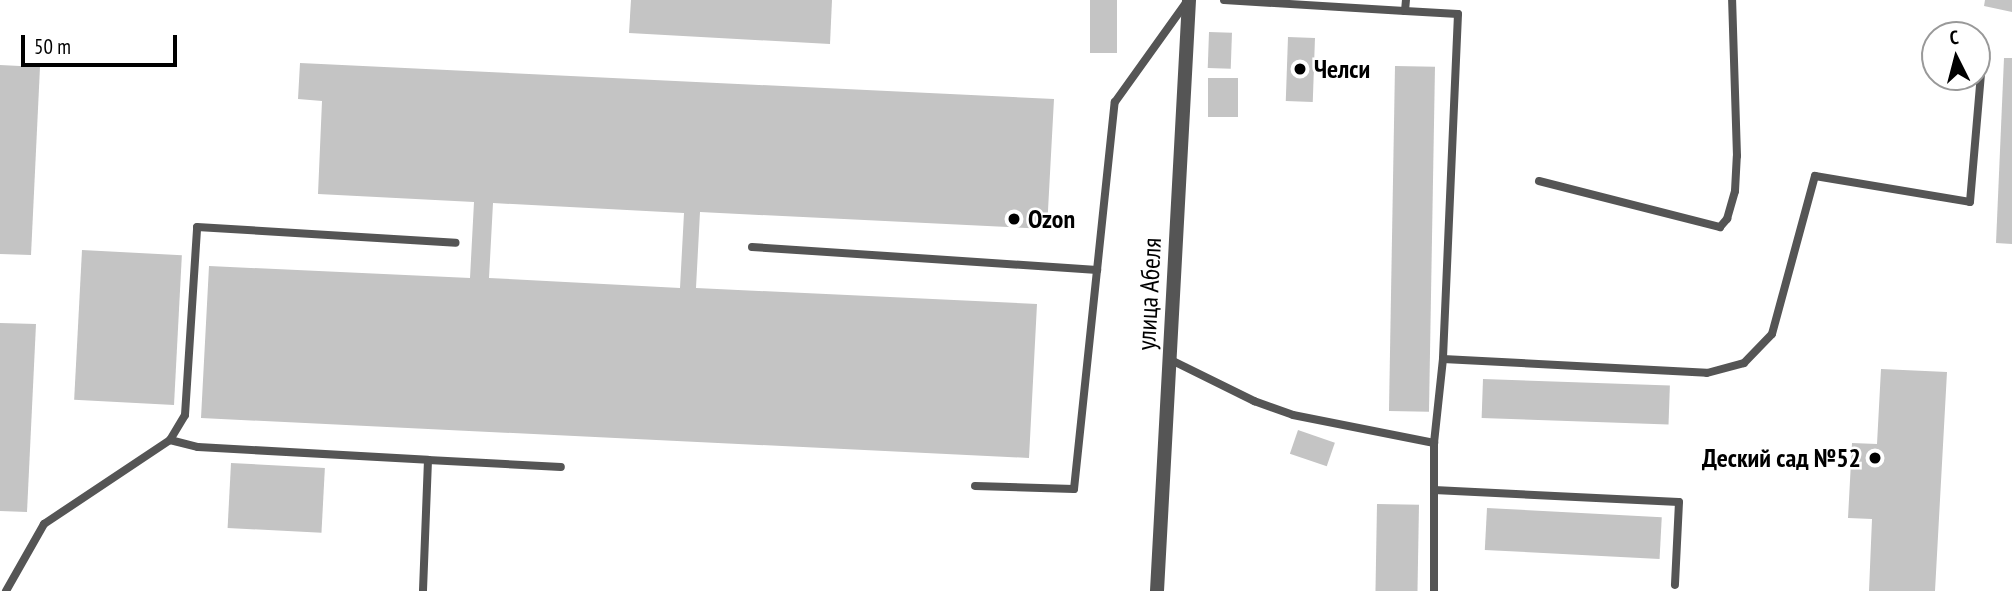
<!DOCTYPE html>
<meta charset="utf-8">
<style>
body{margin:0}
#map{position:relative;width:2012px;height:591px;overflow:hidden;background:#fff;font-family:"PT Sans Narrow",sans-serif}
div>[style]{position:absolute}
.building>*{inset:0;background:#c4c4c4;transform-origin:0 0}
.lane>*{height:8px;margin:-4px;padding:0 4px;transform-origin:4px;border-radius:4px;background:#555}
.street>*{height:14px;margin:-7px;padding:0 7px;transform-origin:7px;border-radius:7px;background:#555}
.dots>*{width:19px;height:19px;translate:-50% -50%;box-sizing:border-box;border:4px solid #fff;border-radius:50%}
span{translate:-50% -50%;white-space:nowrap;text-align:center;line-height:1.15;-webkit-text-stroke:5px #fff;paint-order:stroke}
.poi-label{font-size:26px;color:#000;font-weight:700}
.left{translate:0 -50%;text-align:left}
.right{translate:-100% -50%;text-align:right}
.street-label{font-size:26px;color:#000}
.north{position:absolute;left:1921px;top:21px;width:70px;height:70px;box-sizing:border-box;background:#fff;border:2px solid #999;border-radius:50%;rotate:354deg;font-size:19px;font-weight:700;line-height:28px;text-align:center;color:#000}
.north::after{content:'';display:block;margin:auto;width:24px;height:32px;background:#000;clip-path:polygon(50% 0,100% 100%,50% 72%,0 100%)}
.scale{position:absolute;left:21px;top:35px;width:156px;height:32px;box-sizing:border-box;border:4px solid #000;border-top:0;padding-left:9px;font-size:21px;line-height:24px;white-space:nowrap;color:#000;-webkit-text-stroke:5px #fff;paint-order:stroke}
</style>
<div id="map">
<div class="building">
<div style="clip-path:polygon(631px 0,832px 0,830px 44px,629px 33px)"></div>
<div style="left:1090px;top:0;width:27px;height:53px"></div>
<div style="clip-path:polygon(1985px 0,2012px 0,2012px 12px,1984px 6px)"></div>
<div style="left:1209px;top:32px;width:23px;height:36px;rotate:2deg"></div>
<div style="left:1288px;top:37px;width:27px;height:64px;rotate:2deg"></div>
<div style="clip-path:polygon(2004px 58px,2012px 58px,2012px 244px,1996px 243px)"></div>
<div style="clip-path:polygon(evenodd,300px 63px,1054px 99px,1047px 229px,700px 212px,696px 288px,1037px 304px,1029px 458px,201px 418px,209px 266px,470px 278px,474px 202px,318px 194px,322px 101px,298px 99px,300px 63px,493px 203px,684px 213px,680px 288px,489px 278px,493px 203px)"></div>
<div style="clip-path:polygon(0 65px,40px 67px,31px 255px,0 254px)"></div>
<div style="left:1395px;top:66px;width:40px;height:345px;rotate:1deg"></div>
<div style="left:1208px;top:78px;width:30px;height:39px"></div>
<div style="left:82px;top:250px;width:100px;height:150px;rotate:3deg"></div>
<div style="clip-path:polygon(0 323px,36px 324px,27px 512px,0 511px)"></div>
<div style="clip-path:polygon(1881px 369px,1947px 372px,1935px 591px,1869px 591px,1872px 519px,1848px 518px,1852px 443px,1877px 444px)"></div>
<div style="left:1483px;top:379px;width:187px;height:39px;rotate:2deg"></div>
<div style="left:1298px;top:430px;width:39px;height:25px;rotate:19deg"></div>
<div style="left:231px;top:463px;width:94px;height:65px;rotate:3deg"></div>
<div style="left:1377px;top:504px;width:42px;height:87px;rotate:1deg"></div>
<div style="left:1487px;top:508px;width:175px;height:42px;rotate:3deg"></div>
</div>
<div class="lane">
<div style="left:1224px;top:0;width:181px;rotate:3.5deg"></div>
<div style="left:1405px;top:11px;width:11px;rotate:-85deg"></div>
<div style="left:1405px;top:11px;width:53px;rotate:3.2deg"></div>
<div style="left:1458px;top:14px;width:345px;rotate:92.5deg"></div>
<div style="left:1539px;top:181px;width:187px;rotate:14.3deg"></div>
<div style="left:1720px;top:227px;width:11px;rotate:-49deg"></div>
<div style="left:1727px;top:219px;width:29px;rotate:-74deg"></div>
<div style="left:1735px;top:191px;width:35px;rotate:-87deg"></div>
<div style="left:1737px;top:156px;width:156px;rotate:-91.8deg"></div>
<div style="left:752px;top:247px;width:346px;rotate:3.8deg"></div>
<div style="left:1171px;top:360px;width:93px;rotate:26.3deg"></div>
<div style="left:1254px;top:401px;width:41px;rotate:19.7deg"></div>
<div style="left:1293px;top:415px;width:144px;rotate:11.2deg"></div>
<div style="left:1434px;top:443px;width:148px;rotate:90deg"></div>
<div style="left:170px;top:440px;width:29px;rotate:-59deg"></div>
<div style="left:185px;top:415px;width:188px;rotate:-86.3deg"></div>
<div style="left:197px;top:227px;width:259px;rotate:3.5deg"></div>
<div style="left:1434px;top:443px;width:84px;rotate:-83.9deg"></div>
<div style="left:1443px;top:359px;width:264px;rotate:3deg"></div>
<div style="left:1707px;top:373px;width:38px;rotate:-15deg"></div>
<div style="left:1744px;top:363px;width:40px;rotate:-46deg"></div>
<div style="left:1772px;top:334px;width:164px;rotate:-74.8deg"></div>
<div style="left:1815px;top:176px;width:157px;rotate:9.5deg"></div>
<div style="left:1970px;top:202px;width:142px;rotate:-85.1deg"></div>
<div style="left:428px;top:460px;width:133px;rotate:3deg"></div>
<div style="left:975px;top:486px;width:99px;rotate:1.7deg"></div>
<div style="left:1074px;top:489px;width:389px;rotate:-84deg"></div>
<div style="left:1115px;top:102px;width:125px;rotate:-54.4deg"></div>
<div style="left:1434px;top:490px;width:245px;rotate:2.8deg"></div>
<div style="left:1679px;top:502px;width:83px;rotate:92.8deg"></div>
<div style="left:6px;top:591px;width:77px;rotate:-60.4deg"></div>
<div style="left:44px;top:524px;width:151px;rotate:-33.7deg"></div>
<div style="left:170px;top:440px;width:29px;rotate:14deg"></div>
<div style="left:198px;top:447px;width:230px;rotate:3.2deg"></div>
<div style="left:428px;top:460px;width:131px;rotate:92.2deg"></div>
</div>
<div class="street">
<div style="left:1157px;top:591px;width:592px;rotate:-86.9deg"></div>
</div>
<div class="dots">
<div style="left:1300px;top:69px;background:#000"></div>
<div style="left:1014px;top:219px;background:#000"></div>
<div style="left:1875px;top:458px;background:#000"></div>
</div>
<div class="poi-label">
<span class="left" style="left:1314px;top:69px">Челси</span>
<span class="left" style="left:1028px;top:219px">Ozon</span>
<span class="right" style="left:1861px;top:458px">Деский сад №52</span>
</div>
<div class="street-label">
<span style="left:1149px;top:294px;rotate:-87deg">улица Абеля</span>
</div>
<div class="north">С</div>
<div class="scale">50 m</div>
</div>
